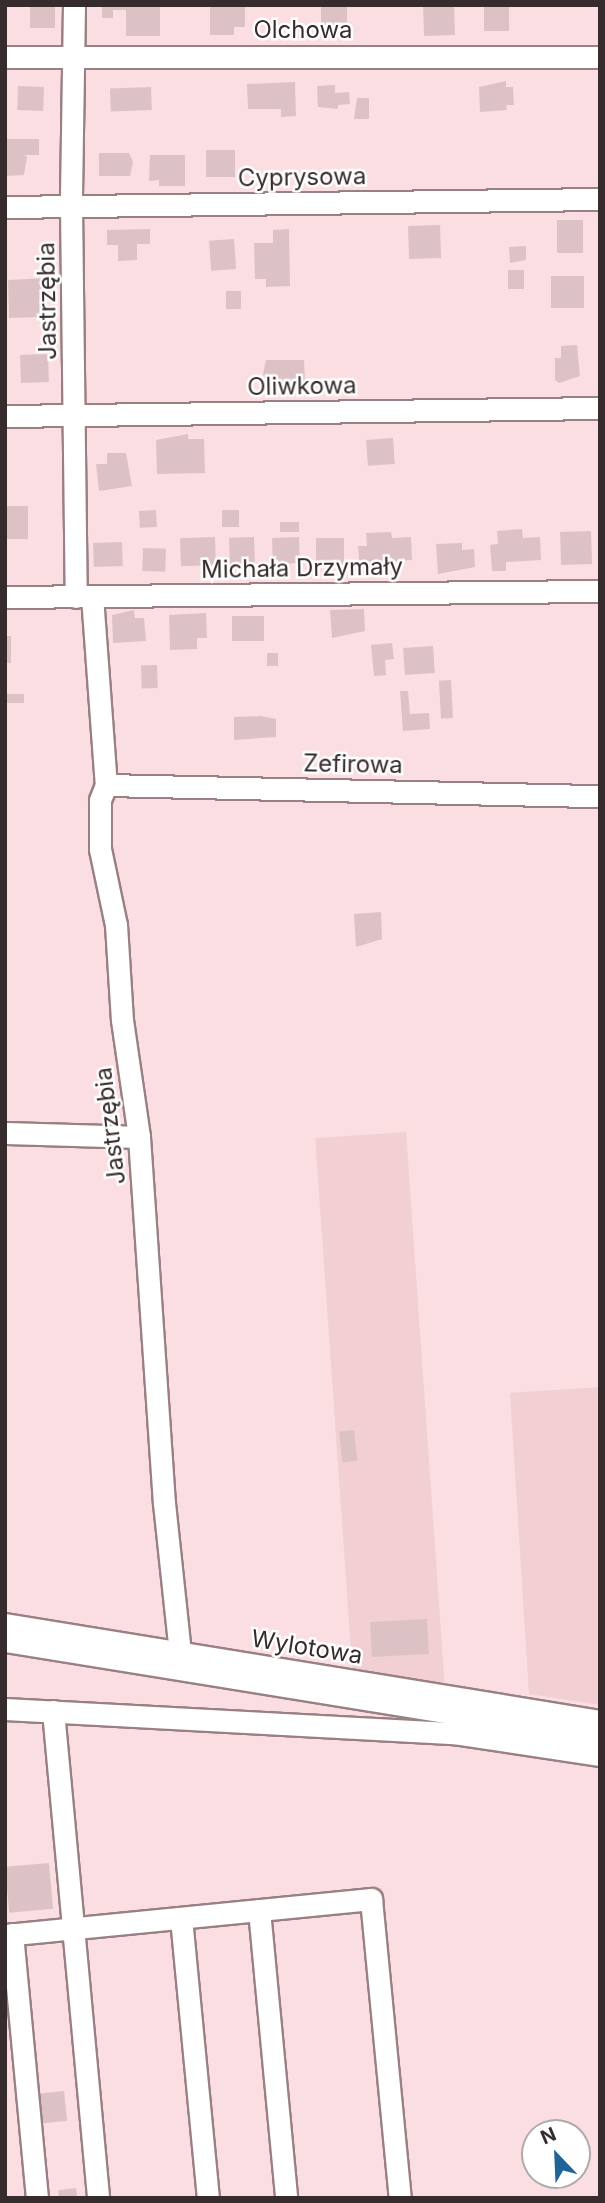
<!DOCTYPE html>
<meta charset="utf-8">
<style>
body{margin:0}
#map{position:relative;width:605px;height:2203px;overflow:hidden;background:#fadee1;font-family:Inter,sans-serif}
div>[style]{position:absolute}
.built>*{inset:0;background:#f2cfd3;transform-origin:0 0}
.building>*{inset:0;background:#ddc2c5;transform-origin:0 0}
.roads{filter:drop-shadow(2px 0 #998083) drop-shadow(-2px 0 #998083) drop-shadow(0 2px #998083) drop-shadow(0 -2px #998083)}
.minor>*{height:21px;margin:-10.5px;padding:0 10.5px;transform-origin:10.5px;border-radius:10.5px;background:#fff}
span{translate:-50% -50%;white-space:nowrap;text-align:center;line-height:1.15;-webkit-text-stroke:5px #fff;paint-order:stroke}
.street-label{font-size:24px;color:#372c2d}
.frame{position:absolute;inset:0;border:7px solid #372c2d;pointer-events:none}
.north{position:absolute;left:521px;top:2119px;width:70px;height:70px;box-sizing:border-box;background:#fff;border:2px solid #afabab;border-radius:50%;rotate:337deg;font-size:19px;font-weight:700;line-height:28px;text-align:center;color:#372c2d}
.north::after{content:'';display:block;margin:auto;width:24px;height:32px;background:#1f6499;clip-path:polygon(50% 0,100% 100%,50% 72%,0 100%)}
</style>
<div id="map">
<div class="built">
<div style="left:406px;top:1132px;width:551px;height:91px;rotate:86deg"></div>
<div style="clip-path:polygon(600px 1387px,600px 1705px,529px 1694px,510px 1393px)"></div>
</div>
<div class="building">
<div style="left:30px;top:5px;width:25px;height:23px"></div>
<div style="clip-path:polygon(102px 5px,160px 5px,160px 36px,126px 36px,126px 10px,113px 10px,113px 18px,102px 18px)"></div>
<div style="clip-path:polygon(210px 5px,245px 5px,245px 27px,234px 27px,234px 35px,210px 35px)"></div>
<div style="left:454px;top:5px;width:30px;height:31px;rotate:88deg"></div>
<div style="left:484px;top:5px;width:25px;height:26px"></div>
<div style="left:321px;top:7px;width:26px;height:28px"></div>
<div style="clip-path:polygon(506px 81px,506px 87px,513px 87px,514px 105px,506px 105px,507px 110px,480px 112px,479px 87px)"></div>
<div style="clip-path:polygon(295px 82px,296px 116px,281px 117px,281px 109px,248px 109px,247px 84px)"></div>
<div style="clip-path:polygon(335px 85px,335px 93px,349px 92px,350px 104px,338px 105px,338px 109px,318px 107px,317px 86px)"></div>
<div style="left:18px;top:86px;width:26px;height:24px;rotate:2deg"></div>
<div style="left:151px;top:87px;width:23px;height:41px;rotate:88deg"></div>
<div style="clip-path:polygon(357px 98px,369px 98px,369px 119px,354px 119px)"></div>
<div style="clip-path:polygon(5px 139px,39px 139px,39px 155px,24px 155px,27px 157px,24px 175px,5px 176px)"></div>
<div style="left:206px;top:150px;width:29px;height:27px"></div>
<div style="clip-path:polygon(99px 153px,129px 153px,133px 162px,130px 176px,99px 176px)"></div>
<div style="clip-path:polygon(150px 155px,185px 155px,185px 186px,159px 186px,159px 180px,149px 181px)"></div>
<div style="left:583px;top:220px;width:33px;height:26px;rotate:90deg"></div>
<div style="left:440px;top:225px;width:33px;height:32px;rotate:88deg"></div>
<div style="clip-path:polygon(150px 229px,150px 244px,137px 244px,137px 260px,118px 261px,118px 245px,107px 245px,107px 230px)"></div>
<div style="clip-path:polygon(289px 229px,290px 286px,266px 287px,266px 279px,255px 279px,254px 243px,273px 243px,273px 230px)"></div>
<div style="left:234px;top:239px;width:30px;height:25px;rotate:86deg"></div>
<div style="clip-path:polygon(526px 246px,526px 260px,510px 263px,509px 247px)"></div>
<div style="left:508px;top:270px;width:16px;height:19px"></div>
<div style="left:551px;top:276px;width:33px;height:32px"></div>
<div style="clip-path:polygon(49px 278px,49px 300px,42px 300px,43px 317px,9px 318px,8px 280px)"></div>
<div style="left:226px;top:291px;width:15px;height:18px"></div>
<div style="clip-path:polygon(577px 345px,580px 376px,559px 383px,555px 380px,555px 358px,561px 358px,561px 346px)"></div>
<div style="left:48px;top:354px;width:28px;height:28px;rotate:88deg"></div>
<div style="clip-path:polygon(266px 360px,304px 360px,305px 381px,266px 382px,263px 374px)"></div>
<div style="clip-path:polygon(188px 434px,188px 439px,204px 439px,205px 473px,157px 474px,156px 440px)"></div>
<div style="left:393px;top:438px;width:26px;height:27px;rotate:86deg"></div>
<div style="clip-path:polygon(107px 453px,126px 453px,132px 486px,99px 491px,96px 464px,107px 464px)"></div>
<div style="left:5px;top:506px;width:23px;height:33px"></div>
<div style="left:156px;top:510px;width:17px;height:17px;rotate:87deg"></div>
<div style="left:222px;top:510px;width:17px;height:17px"></div>
<div style="left:299px;top:522px;width:10px;height:19px;rotate:90deg"></div>
<div style="clip-path:polygon(522px 529px,523px 538px,540px 537px,541px 560px,506px 562px,506px 571px,492px 571px,490px 545px,498px 544px,497px 531px)"></div>
<div style="left:591px;top:531px;width:33px;height:31px;rotate:88deg"></div>
<div style="clip-path:polygon(391px 532px,392px 538px,411px 537px,412px 560px,376px 562px,376px 571px,360px 572px,358px 546px,367px 546px,366px 533px)"></div>
<div style="left:215px;top:537px;width:28px;height:35px;rotate:88deg"></div>
<div style="left:254px;top:537px;width:27px;height:25px;rotate:88deg"></div>
<div style="left:299px;top:537px;width:26px;height:27px;rotate:88deg"></div>
<div style="left:316px;top:538px;width:28px;height:27px"></div>
<div style="left:122px;top:542px;width:24px;height:29px;rotate:88deg"></div>
<div style="clip-path:polygon(462px 543px,462px 550px,474px 549px,475px 567px,438px 574px,436px 544px)"></div>
<div style="left:143px;top:548px;width:23px;height:23px;rotate:2deg"></div>
<div style="clip-path:polygon(364px 609px,365px 631px,332px 638px,330px 610px)"></div>
<div style="clip-path:polygon(134px 610px,135px 618px,144px 618px,146px 641px,113px 643px,112px 615px)"></div>
<div style="clip-path:polygon(206px 613px,207px 638px,197px 638px,197px 649px,170px 650px,169px 615px)"></div>
<div style="left:264px;top:616px;width:25px;height:32px;rotate:90deg"></div>
<div style="left:11px;top:636px;width:27px;height:6px;rotate:90deg"></div>
<div style="clip-path:polygon(392px 643px,394px 659px,385px 660px,386px 675px,374px 676px,371px 645px)"></div>
<div style="left:433px;top:646px;width:27px;height:30px;rotate:86deg"></div>
<div style="left:267px;top:653px;width:11px;height:13px"></div>
<div style="left:157px;top:665px;width:23px;height:16px;rotate:88deg"></div>
<div style="left:451px;top:680px;width:38px;height:12px;rotate:87deg"></div>
<div style="clip-path:polygon(400px 691px,408px 691px,410px 714px,429px 713px,430px 729px,403px 731px)"></div>
<div style="left:24px;top:694px;width:9px;height:19px;rotate:90deg"></div>
<div style="clip-path:polygon(261px 716px,276px 719px,276px 737px,234px 740px,234px 717px)"></div>
<div style="clip-path:polygon(381px 912px,382px 939px,356px 947px,354px 914px)"></div>
<div style="left:354px;top:1430px;width:31px;height:15px;rotate:84deg"></div>
<div style="left:427px;top:1619px;width:35px;height:57px;rotate:87deg"></div>
<div style="left:49px;top:1863px;width:46px;height:44px;rotate:85deg"></div>
<div style="left:64px;top:2091px;width:30px;height:28px;rotate:84deg"></div>
<div style="left:76px;top:2188px;width:8px;height:18px;rotate:83deg"></div>
</div>
<div class="roads">
<div class="minor">
<div style="left:74px;top:5px;width:201px;rotate:90.9deg"></div>
<div style="left:71px;top:206px;width:391px;rotate:89.3deg"></div>
<div style="left:5px;top:57px;width:595px"></div>
<div style="left:5px;top:207px;width:595px;rotate:-0.77deg"></div>
<div style="left:5px;top:416px;width:595px;rotate:-0.77deg"></div>
<div style="left:92px;top:596px;width:190px;rotate:85.8deg"></div>
<div style="left:106px;top:785px;width:16px;rotate:112deg"></div>
<div style="left:100px;top:800px;width:49px;rotate:90deg"></div>
<div style="left:100px;top:849px;width:78px;rotate:78.1deg"></div>
<div style="left:116px;top:925px;width:95px;rotate:86.4deg"></div>
<div style="left:122px;top:1020px;width:118px;rotate:81.7deg"></div>
<div style="left:139px;top:1137px;width:367px;rotate:86.1deg"></div>
<div style="left:164px;top:1503px;width:150px;rotate:83.9deg"></div>
<div style="left:5px;top:597px;width:595px;rotate:-0.58deg"></div>
<div style="left:106px;top:785px;width:494px;rotate:1.3deg"></div>
<div style="left:5px;top:1133px;width:134px;rotate:1.7deg"></div>
<div style="left:5px;top:1624px;width:603px;rotate:9.26deg"></div>
<div style="left:5px;top:1641px;width:603px;rotate:9.17deg"></div>
<div style="left:5px;top:1709px;width:450px;rotate:3.1deg"></div>
<div style="left:454px;top:1733px;width:148px;rotate:8.6deg"></div>
<div style="left:53px;top:1711px;width:489px;rotate:84.7deg"></div>
<div style="left:259px;top:1910px;width:289px;rotate:84.6deg"></div>
<div style="left:181px;top:1918px;width:281px;rotate:84.5deg"></div>
<div style="left:12px;top:1934px;width:265px;rotate:84.6deg"></div>
<div style="left:5px;top:1935px;width:368px;rotate:-5.6deg"></div>
<div style="left:371px;top:1899px;width:300px;rotate:84.5deg"></div>
</div>
</div>
<div class="street-label">
<span style="left:303px;top:30px">Olchowa</span>
<span style="left:302px;top:177px;rotate:-1deg">Cyprysowa</span>
<span style="left:47px;top:301px;rotate:-91deg">Jastrzębia</span>
<span style="left:302px;top:386px;rotate:-1deg">Oliwkowa</span>
<span style="left:302px;top:568px;rotate:-1deg">Michała Drzymały</span>
<span style="left:353px;top:764px;rotate:1deg">Zefirowa</span>
<span style="left:110px;top:1126px;rotate:-97deg">Jastrzębia</span>
<span style="left:307px;top:1647px;rotate:9deg">Wylotowa</span>
</div>
<div class="frame"></div>
<div class="north">N</div>
</div>
